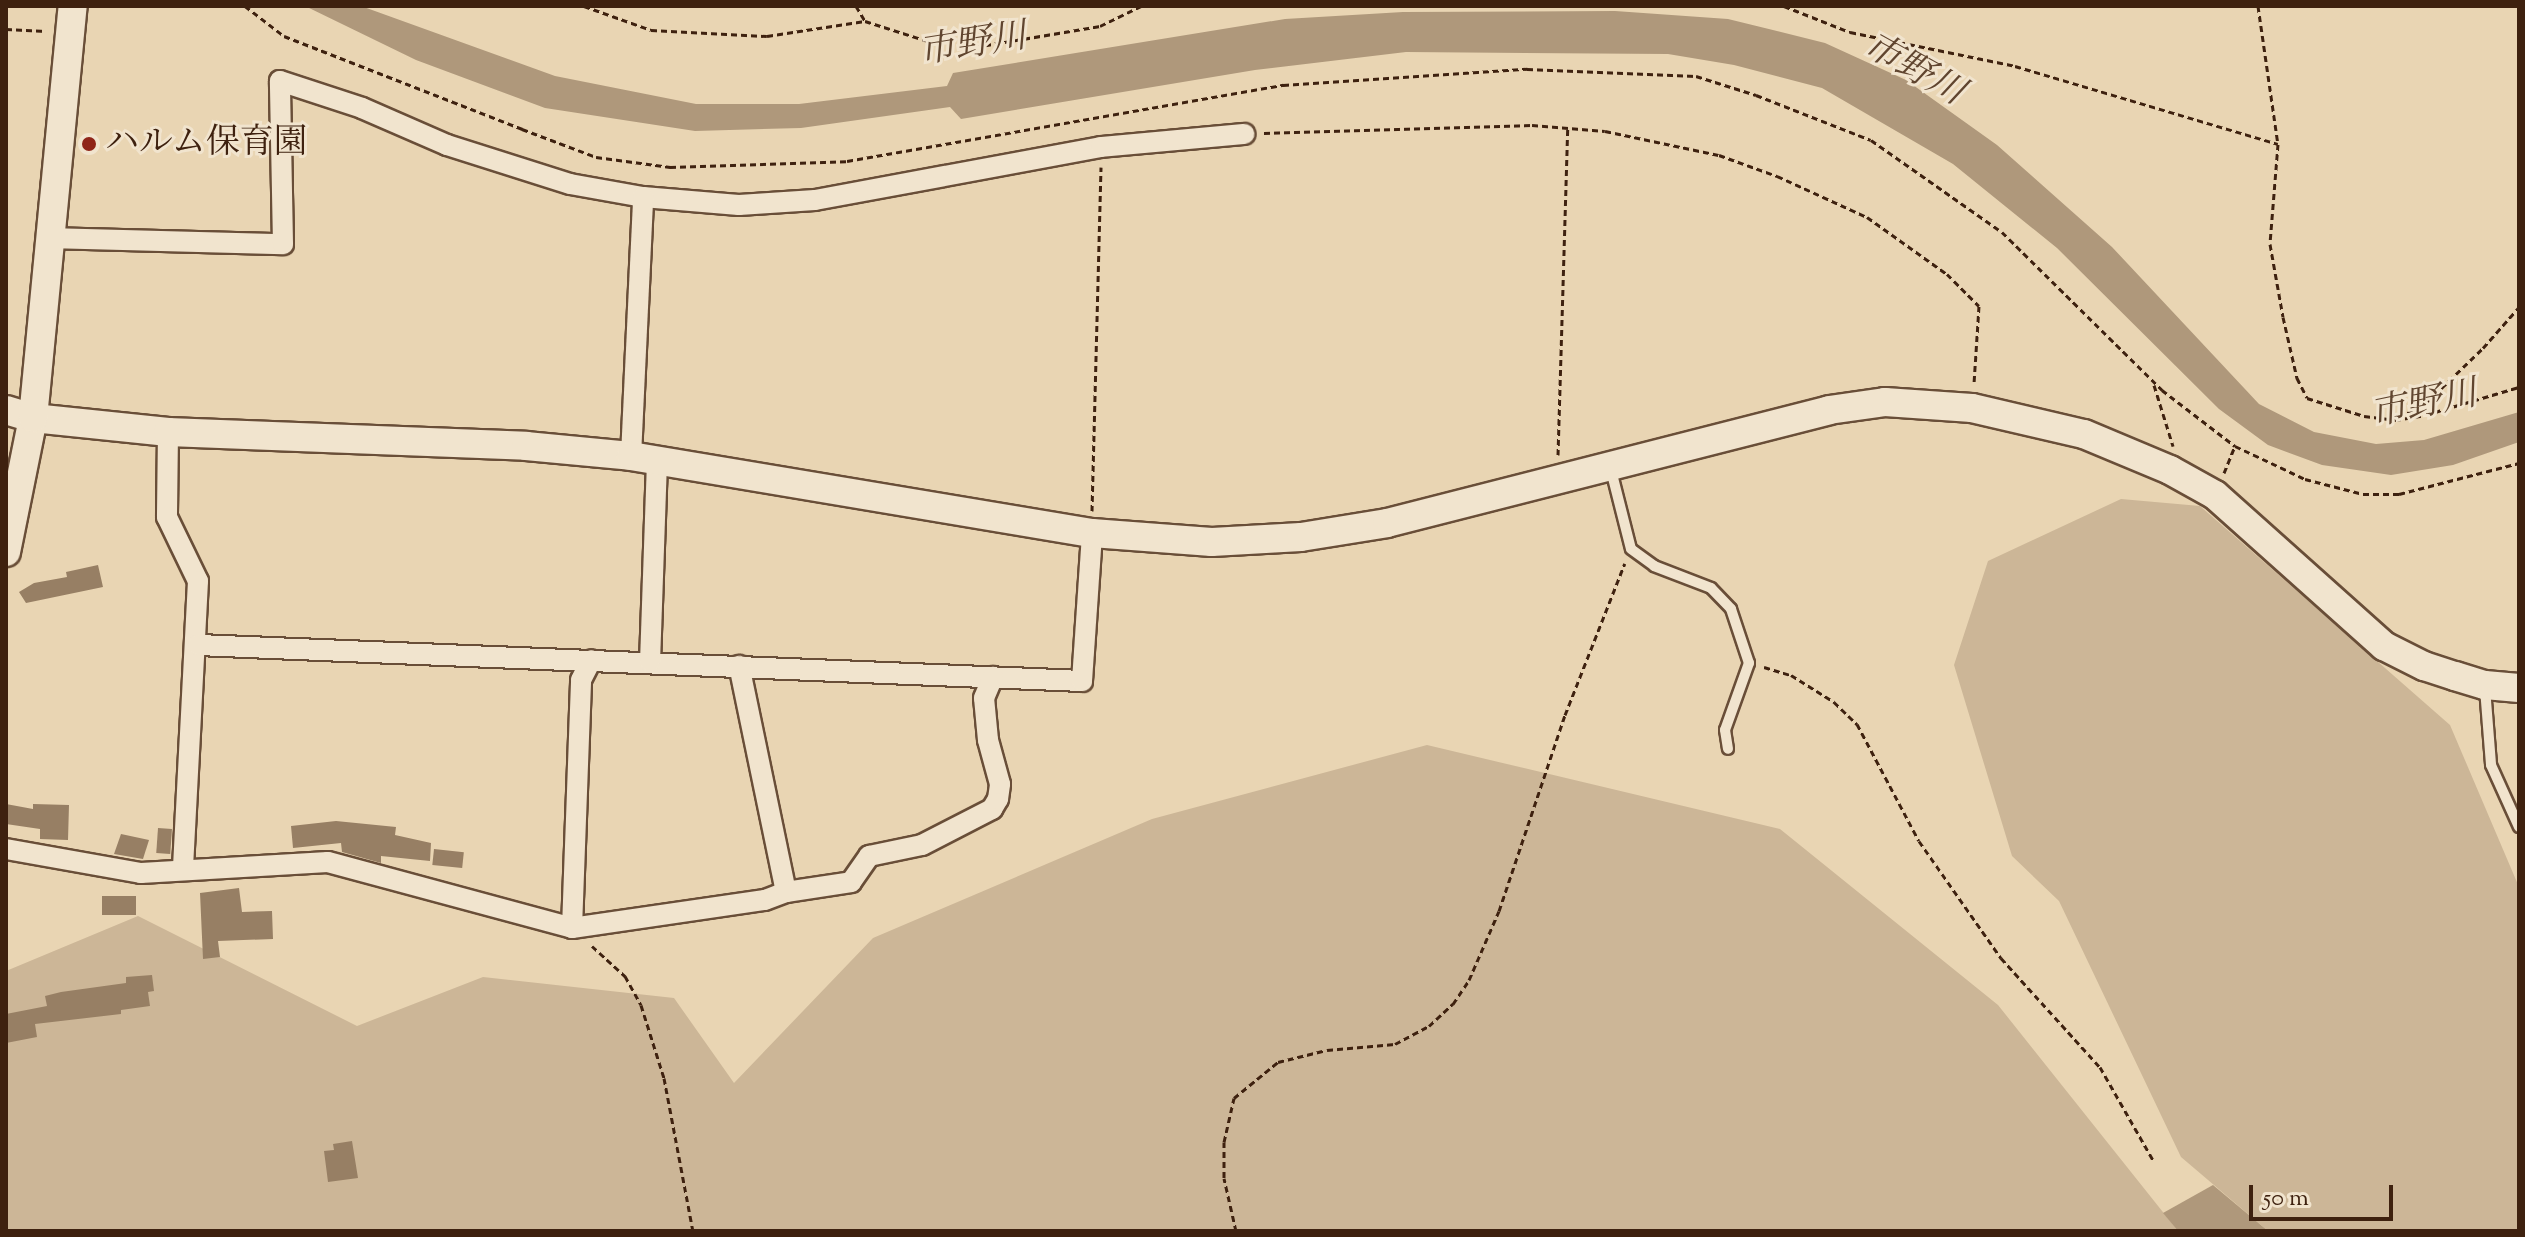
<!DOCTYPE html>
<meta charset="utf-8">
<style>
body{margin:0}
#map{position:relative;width:2525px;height:1237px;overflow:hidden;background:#e9d5b3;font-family:"Sorts Mill Goudy","Noto Serif JP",serif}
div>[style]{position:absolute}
.green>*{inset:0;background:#ccb697}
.water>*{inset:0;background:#af987b}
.building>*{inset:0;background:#977f64;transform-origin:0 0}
.path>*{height:3px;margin-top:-1.5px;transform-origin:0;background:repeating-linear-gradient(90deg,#3e210f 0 6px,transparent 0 10px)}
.roads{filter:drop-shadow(2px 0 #694e38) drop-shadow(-2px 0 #694e38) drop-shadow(0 2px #694e38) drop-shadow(0 -2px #694e38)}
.lane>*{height:10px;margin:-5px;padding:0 5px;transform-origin:5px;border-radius:5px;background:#f1e4ce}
.street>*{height:20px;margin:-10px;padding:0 10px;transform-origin:10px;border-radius:10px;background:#f1e4ce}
.secondary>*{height:28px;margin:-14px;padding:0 14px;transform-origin:14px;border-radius:14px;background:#f1e4ce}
.dots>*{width:22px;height:22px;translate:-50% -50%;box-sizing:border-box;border:4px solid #f1e4ce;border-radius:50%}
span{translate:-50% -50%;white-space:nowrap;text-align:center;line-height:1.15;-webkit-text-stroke:6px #f1e4ce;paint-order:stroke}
.poi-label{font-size:34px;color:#3e210f}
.left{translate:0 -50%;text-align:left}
.water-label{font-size:36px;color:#60452f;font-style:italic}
.frame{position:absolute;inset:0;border:8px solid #3e210f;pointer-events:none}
.scale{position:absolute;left:2249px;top:1185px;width:144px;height:36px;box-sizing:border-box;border:4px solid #3e210f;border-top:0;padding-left:10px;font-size:24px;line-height:28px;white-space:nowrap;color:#3e210f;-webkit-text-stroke:6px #f1e4ce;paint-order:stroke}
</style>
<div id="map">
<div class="green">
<div style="clip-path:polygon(2121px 499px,2200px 506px,2450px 725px,2519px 887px,2519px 1231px,2268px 1231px,2181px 1157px,2059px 901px,2012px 856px,1954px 665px,1988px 561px)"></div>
<div style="clip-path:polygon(1427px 745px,1780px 829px,1998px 1005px,2178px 1231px,6px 1231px,6px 971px,138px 916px,357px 1026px,483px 977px,674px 998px,734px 1083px,873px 938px,1152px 819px)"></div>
</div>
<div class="water">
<div style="clip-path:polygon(305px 6px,361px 6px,555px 76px,696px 104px,799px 104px,947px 86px,953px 73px,1285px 19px,1403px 12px,1615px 11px,1728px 19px,1825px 43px,1906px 80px,1997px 145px,2112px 247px,2259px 404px,2314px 432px,2376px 444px,2424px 440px,2519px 412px,2519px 442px,2453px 465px,2391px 475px,2322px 465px,2268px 445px,2219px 409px,2057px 248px,1953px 164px,1822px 88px,1734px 65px,1668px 54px,1406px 52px,1255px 70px,961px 119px,950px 107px,801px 128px,695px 131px,545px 108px,416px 60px)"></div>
<div style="clip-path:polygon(2213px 1185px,2268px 1231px,2178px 1231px,2163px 1213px)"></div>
</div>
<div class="building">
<div style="clip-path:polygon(98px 565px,103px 587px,26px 603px,19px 592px,34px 583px,67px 577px,66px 572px)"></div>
<div style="clip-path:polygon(6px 804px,33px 809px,33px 804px,69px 805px,68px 840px,40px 839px,40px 829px,6px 824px)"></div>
<div style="clip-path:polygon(336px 821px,396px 827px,395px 835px,431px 843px,430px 861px,381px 856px,381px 863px,342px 852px,341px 843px,293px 848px,291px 826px)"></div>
<div style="left:158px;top:828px;width:14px;height:25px;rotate:4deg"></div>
<div style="clip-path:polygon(121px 834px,149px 840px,143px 859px,114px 854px)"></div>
<div style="left:434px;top:849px;width:30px;height:16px;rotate:6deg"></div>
<div style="clip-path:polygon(239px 888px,242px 912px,272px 911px,273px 939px,218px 941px,220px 957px,203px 959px,200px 893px)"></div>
<div style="left:102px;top:896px;width:34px;height:19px"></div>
<div style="clip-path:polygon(152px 975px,154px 991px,148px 992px,150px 1006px,121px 1010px,121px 1014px,35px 1024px,37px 1037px,6px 1043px,6px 1014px,47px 1006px,45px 996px,61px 992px,126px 983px,126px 977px)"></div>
<div style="clip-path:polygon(352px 1141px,358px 1178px,328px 1182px,324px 1151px,334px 1150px,333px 1144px)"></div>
</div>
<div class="path">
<div style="left:245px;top:6px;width:49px;rotate:37.6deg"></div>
<div style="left:284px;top:36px;width:256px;rotate:21.3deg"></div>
<div style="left:522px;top:129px;width:79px;rotate:20.7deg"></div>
<div style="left:596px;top:157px;width:75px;rotate:7.7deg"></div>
<div style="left:670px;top:167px;width:177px;rotate:-1.9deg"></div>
<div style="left:847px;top:161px;width:443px;rotate:-9.9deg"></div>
<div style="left:1283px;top:85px;width:245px;rotate:-3.8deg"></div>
<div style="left:1527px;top:69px;width:169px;rotate:2.4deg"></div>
<div style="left:1696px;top:76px;width:63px;rotate:17.6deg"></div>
<div style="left:1756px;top:95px;width:123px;rotate:21.4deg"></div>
<div style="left:1871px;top:140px;width:160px;rotate:35.1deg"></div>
<div style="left:2002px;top:232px;width:225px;rotate:44.6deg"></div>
<div style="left:2162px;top:390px;width:92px;rotate:37.5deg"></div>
<div style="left:2235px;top:446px;width:77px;rotate:25.2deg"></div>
<div style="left:2305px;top:479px;width:60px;rotate:14.5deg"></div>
<div style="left:2363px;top:494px;width:36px"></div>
<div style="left:2399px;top:494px;width:124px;rotate:-14.5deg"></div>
<div style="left:584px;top:6px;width:71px;rotate:19.7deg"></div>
<div style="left:651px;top:30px;width:116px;rotate:3deg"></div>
<div style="left:767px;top:36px;width:99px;rotate:-8.7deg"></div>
<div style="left:856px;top:6px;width:17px;rotate:59deg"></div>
<div style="left:865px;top:21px;width:76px;rotate:17.7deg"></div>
<div style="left:937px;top:44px;width:38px;rotate:5deg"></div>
<div style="left:975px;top:47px;width:127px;rotate:-9.5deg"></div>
<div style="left:1100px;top:26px;width:46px;rotate:-26deg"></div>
<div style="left:1784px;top:6px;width:71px;rotate:21.5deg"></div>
<div style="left:1850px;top:32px;width:168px;rotate:11.6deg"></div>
<div style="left:2015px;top:66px;width:274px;rotate:16.5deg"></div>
<div style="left:2258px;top:6px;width:139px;rotate:81.8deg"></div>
<div style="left:2278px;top:144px;width:100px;rotate:94.6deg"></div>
<div style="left:2270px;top:244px;width:74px;rotate:79.9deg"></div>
<div style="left:2283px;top:317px;width:63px;rotate:77.1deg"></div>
<div style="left:2297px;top:378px;width:22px;rotate:63deg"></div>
<div style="left:2307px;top:398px;width:60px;rotate:17.5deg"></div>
<div style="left:2364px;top:416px;width:31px;rotate:7deg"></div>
<div style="left:2395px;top:420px;width:30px;rotate:-9deg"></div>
<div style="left:2425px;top:415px;width:98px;rotate:-16.6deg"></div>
<div style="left:6px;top:29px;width:40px;rotate:2.9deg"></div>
<div style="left:1264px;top:133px;width:268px;rotate:-1.7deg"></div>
<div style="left:1532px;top:125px;width:73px;rotate:4.7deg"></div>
<div style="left:1605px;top:131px;width:116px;rotate:11.9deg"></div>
<div style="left:1719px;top:155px;width:62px;rotate:19.9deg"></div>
<div style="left:1777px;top:176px;width:99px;rotate:24.5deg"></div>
<div style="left:1867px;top:217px;width:98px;rotate:35.5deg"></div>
<div style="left:1947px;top:274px;width:45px;rotate:45deg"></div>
<div style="left:1979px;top:306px;width:78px;rotate:93.7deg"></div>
<div style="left:2154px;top:385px;width:64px;rotate:72.7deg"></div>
<div style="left:2399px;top:418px;width:32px;rotate:-30deg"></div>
<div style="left:2427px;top:402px;width:78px;rotate:-44deg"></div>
<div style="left:2483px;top:348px;width:55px;rotate:-48.7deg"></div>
<div style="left:1558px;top:455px;width:328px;rotate:-88.3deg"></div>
<div style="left:2224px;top:473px;width:29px;rotate:-68deg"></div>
<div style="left:1092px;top:511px;width:344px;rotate:-88.5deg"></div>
<div style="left:1764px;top:667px;width:28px;rotate:17deg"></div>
<div style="left:1791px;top:675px;width:51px;rotate:32.1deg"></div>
<div style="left:1834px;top:702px;width:32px;rotate:44deg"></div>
<div style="left:1857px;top:724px;width:132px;rotate:62.1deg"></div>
<div style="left:1919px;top:841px;width:143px;rotate:55deg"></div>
<div style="left:2001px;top:958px;width:147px;rotate:47.8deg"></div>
<div style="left:2100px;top:1067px;width:107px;rotate:60.3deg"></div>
<div style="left:592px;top:946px;width:45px;rotate:42.3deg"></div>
<div style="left:625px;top:976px;width:33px;rotate:61deg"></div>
<div style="left:641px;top:1005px;width:77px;rotate:72.5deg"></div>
<div style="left:664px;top:1078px;width:156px;rotate:79.3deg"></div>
<div style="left:1236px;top:1231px;width:54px;rotate:-102.8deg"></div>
<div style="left:1224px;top:1178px;width:36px;rotate:-90deg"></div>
<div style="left:1224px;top:1142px;width:45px;rotate:-77.2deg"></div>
<div style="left:1234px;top:1098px;width:57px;rotate:-39.3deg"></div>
<div style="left:1278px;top:1062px;width:50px;rotate:-13.8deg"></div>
<div style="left:1327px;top:1050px;width:68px;rotate:-5deg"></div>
<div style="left:1395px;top:1044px;width:38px;rotate:-28deg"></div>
<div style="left:1429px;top:1026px;width:33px;rotate:-43deg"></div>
<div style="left:1453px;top:1004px;width:29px;rotate:-56deg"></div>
<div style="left:1469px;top:980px;width:75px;rotate:-66.5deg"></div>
<div style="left:1499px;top:911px;width:207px;rotate:-71.4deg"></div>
<div style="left:1565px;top:715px;width:163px;rotate:-68.5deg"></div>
</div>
<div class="roads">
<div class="lane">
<div style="left:1611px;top:470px;width:81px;rotate:75.8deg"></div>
<div style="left:1631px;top:549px;width:29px;rotate:36deg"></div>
<div style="left:1654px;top:566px;width:61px;rotate:21.1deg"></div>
<div style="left:1711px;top:588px;width:29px;rotate:46deg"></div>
<div style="left:1731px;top:609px;width:57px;rotate:71.6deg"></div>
<div style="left:1749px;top:663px;width:71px;rotate:109.7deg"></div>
<div style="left:1725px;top:730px;width:19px;rotate:81deg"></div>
<div style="left:2485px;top:688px;width:77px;rotate:85.5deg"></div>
<div style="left:2491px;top:765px;width:68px;rotate:65.7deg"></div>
</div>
<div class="street">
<div style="left:48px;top:238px;width:235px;rotate:1.5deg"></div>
<div style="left:283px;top:244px;width:163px;rotate:-91.1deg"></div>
<div style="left:280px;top:81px;width:86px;rotate:18.2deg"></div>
<div style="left:362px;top:108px;width:93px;rotate:23.5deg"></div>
<div style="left:447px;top:145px;width:129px;rotate:17.6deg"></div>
<div style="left:570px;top:184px;width:74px;rotate:10.1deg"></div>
<div style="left:643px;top:197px;width:96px;rotate:4.8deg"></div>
<div style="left:739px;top:205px;width:76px;rotate:-3.8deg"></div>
<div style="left:815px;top:200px;width:291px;rotate:-10.5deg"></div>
<div style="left:1101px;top:147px;width:144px;rotate:-5.2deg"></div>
<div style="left:168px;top:432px;width:85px;rotate:90.7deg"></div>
<div style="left:167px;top:517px;width:71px;rotate:64.2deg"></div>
<div style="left:198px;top:581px;width:286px;rotate:93deg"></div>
<div style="left:631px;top:456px;width:259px;rotate:-87.3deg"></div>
<div style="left:198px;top:645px;width:885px;rotate:2.33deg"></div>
<div style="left:1082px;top:681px;width:148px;rotate:-86.1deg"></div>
<div style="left:650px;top:662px;width:202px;rotate:-88deg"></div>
<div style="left:6px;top:849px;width:137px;rotate:10.1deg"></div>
<div style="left:141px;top:873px;width:187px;rotate:-3.4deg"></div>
<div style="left:328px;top:862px;width:253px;rotate:15.1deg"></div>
<div style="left:572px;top:928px;width:195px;rotate:-8.3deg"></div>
<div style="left:765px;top:900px;width:22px;rotate:-21deg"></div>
<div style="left:786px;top:892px;width:231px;rotate:-101.7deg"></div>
<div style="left:786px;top:892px;width:66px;rotate:-8.7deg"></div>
<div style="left:851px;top:882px;width:32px;rotate:-55deg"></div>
<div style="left:869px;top:856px;width:54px;rotate:-11.7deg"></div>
<div style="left:922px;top:845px;width:79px;rotate:-27.2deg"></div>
<div style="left:992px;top:809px;width:12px;rotate:-59deg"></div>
<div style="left:998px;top:799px;width:15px;rotate:-82deg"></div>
<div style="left:1000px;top:784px;width:46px;rotate:-105.3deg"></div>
<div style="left:988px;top:740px;width:42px;rotate:-95.4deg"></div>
<div style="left:984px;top:698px;width:23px;rotate:-67deg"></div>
<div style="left:572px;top:928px;width:248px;rotate:-87.9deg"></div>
<div style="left:581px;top:680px;width:22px;rotate:-63deg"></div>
</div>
<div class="secondary">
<div style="left:6px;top:410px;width:28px;rotate:17deg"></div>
<div style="left:33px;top:418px;width:136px;rotate:5.9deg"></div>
<div style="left:168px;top:432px;width:358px;rotate:2.2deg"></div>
<div style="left:526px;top:446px;width:105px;rotate:5.4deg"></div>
<div style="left:631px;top:456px;width:467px;rotate:9.5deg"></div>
<div style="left:1092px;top:533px;width:120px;rotate:4.3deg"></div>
<div style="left:1212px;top:542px;width:89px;rotate:-3.2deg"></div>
<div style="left:1301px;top:537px;width:87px;rotate:-9.2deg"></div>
<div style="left:1387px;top:523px;width:456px;rotate:-14.3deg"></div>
<div style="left:1829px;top:410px;width:57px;rotate:-8.1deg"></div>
<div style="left:1885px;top:402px;width:87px;rotate:3.9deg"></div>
<div style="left:1972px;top:408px;width:115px;rotate:13.1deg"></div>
<div style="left:2084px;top:434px;width:93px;rotate:22.7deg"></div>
<div style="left:2170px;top:470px;width:51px;rotate:29.1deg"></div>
<div style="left:2215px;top:495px;width:227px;rotate:41.8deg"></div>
<div style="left:2384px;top:646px;width:45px;rotate:26.6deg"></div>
<div style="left:2424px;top:666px;width:33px;rotate:18deg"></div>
<div style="left:2455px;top:676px;width:31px;rotate:17deg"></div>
<div style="left:2485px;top:685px;width:34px;rotate:5deg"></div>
<div style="left:6px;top:552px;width:137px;rotate:-78.6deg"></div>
<div style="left:33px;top:418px;width:414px;rotate:-84.5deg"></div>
</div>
</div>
<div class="dots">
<div style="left:89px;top:144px;background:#8f2418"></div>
</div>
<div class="poi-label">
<span class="left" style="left:105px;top:144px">ハルム保育園</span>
</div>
<div class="water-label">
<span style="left:973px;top:46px;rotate:-9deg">市野川</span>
<span style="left:1913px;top:71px;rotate:29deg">市野川</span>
<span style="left:2424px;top:406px;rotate:-12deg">市野川</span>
</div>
<div class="frame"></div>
<div class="scale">50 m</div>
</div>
